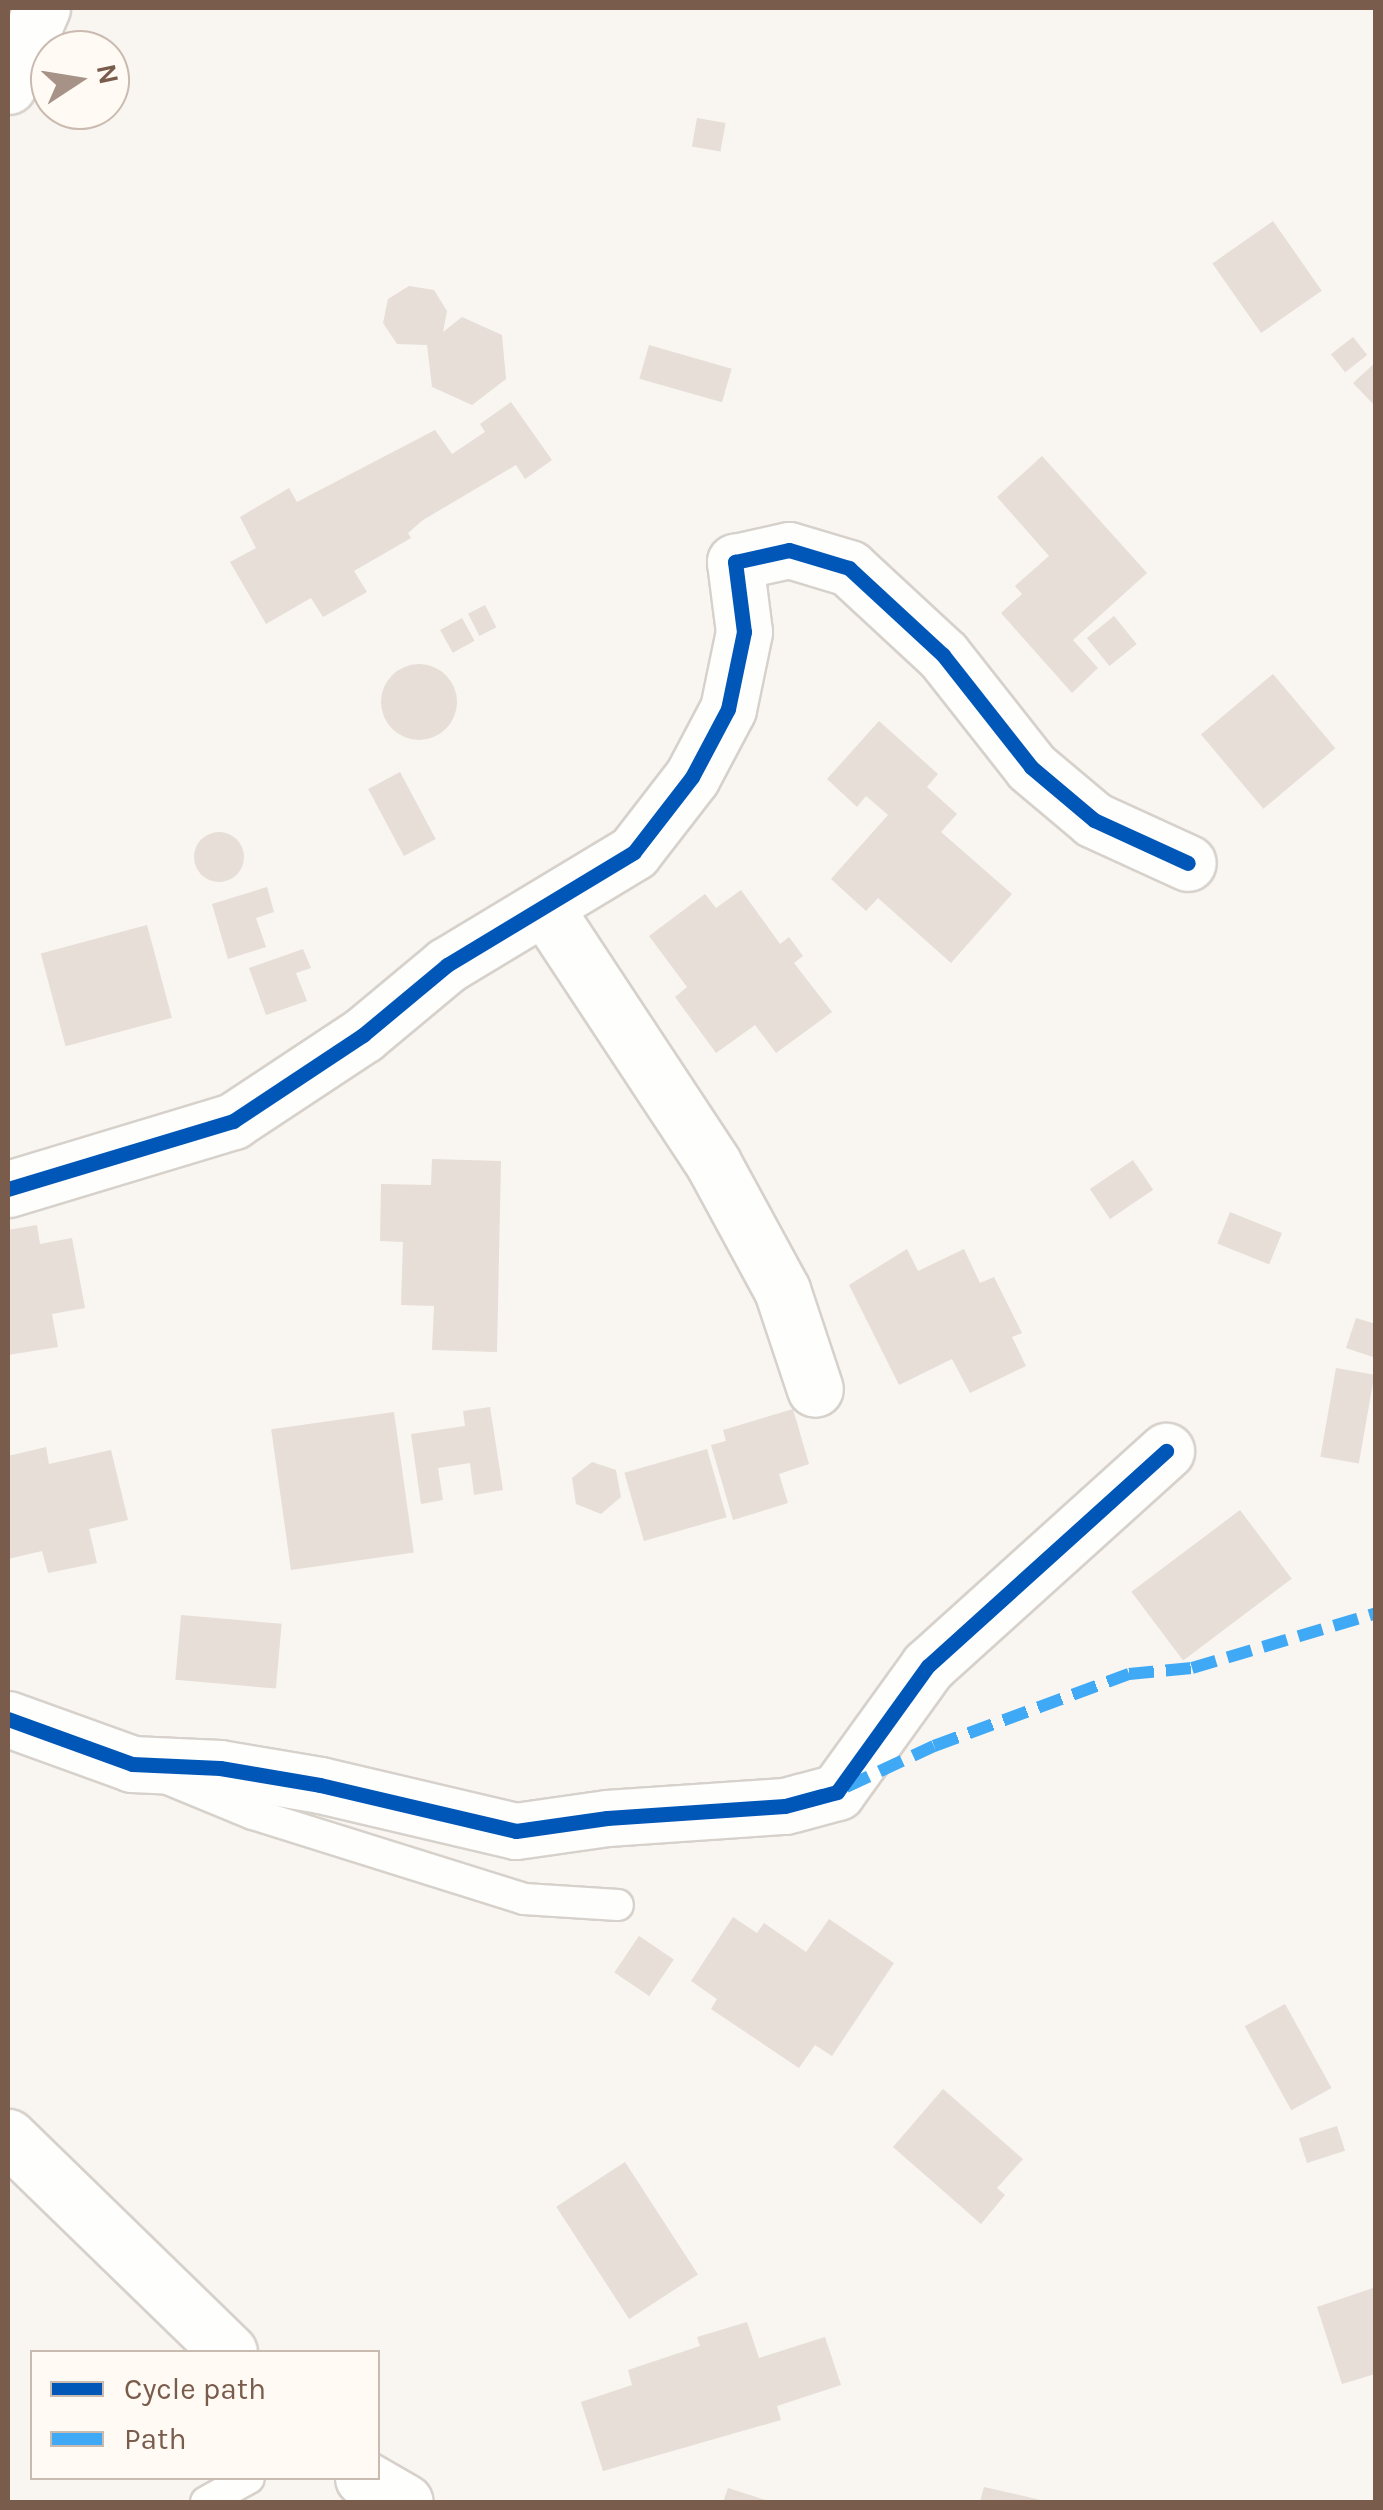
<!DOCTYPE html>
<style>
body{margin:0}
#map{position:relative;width:1383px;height:2510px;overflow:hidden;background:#f9f5f0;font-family:Karla,sans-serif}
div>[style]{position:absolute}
.building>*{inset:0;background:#e6ded7;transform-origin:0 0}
.round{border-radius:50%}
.roads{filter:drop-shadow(2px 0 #d7d1cb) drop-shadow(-2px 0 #d7d1cb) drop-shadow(0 2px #d7d1cb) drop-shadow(0 -2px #d7d1cb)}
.lane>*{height:30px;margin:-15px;padding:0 15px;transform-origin:15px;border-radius:15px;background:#fefefd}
.street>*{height:55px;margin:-27.5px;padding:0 27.5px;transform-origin:27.5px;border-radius:27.5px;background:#fefefd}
.quiet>*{height:12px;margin-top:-6px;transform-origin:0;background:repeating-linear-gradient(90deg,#3fa9f5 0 25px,transparent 0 37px)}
.cycleway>*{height:15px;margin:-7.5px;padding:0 7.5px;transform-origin:7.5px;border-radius:7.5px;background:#0057b8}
span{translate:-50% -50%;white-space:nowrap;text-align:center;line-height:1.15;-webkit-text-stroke:8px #fffaf3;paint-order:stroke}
.frame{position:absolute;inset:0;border:10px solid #7a5c4d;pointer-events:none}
.legend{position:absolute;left:30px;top:2350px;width:350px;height:130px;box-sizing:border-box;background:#fffaf3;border:2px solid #cabbb1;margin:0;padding:12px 18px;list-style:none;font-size:30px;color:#7a5c4d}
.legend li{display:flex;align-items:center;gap:20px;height:50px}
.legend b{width:50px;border:2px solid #cabbb1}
.north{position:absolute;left:30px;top:30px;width:100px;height:100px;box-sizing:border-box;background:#fffaf3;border:2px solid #cabbb1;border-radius:50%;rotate:78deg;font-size:28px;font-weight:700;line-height:40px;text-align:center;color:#7a5c4d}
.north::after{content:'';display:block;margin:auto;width:35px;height:45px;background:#a69286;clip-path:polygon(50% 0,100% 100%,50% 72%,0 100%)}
</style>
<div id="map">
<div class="building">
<div style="left:697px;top:118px;width:29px;height:29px;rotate:10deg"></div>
<div style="left:1273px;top:221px;width:85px;height:74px;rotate:55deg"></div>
<div style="clip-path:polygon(409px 286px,434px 290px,447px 311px,443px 332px,462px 317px,502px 335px,506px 379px,472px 405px,432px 387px,427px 345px,397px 344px,383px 323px,388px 299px)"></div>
<div style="left:1353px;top:337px;width:23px;height:28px;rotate:52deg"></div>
<div style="left:649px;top:345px;width:86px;height:35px;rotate:16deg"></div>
<div style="clip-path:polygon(1376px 362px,1376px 407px,1353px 383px)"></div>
<div style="clip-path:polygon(511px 402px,552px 460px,525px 479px,516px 465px,423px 520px,408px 533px,411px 538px,354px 571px,367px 592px,323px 617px,311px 598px,266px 624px,230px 562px,256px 548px,240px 517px,289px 488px,297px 502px,435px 430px,452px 454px,485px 432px,480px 424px)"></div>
<div style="clip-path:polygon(1042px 456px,1147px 573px,1073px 640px,1098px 668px,1072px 693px,1001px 613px,1022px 594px,1015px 586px,1049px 556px,997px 497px)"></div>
<div style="left:485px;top:605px;width:25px;height:19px;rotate:63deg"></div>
<div style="left:1114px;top:616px;width:36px;height:35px;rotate:51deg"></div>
<div style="left:462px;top:618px;width:26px;height:25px;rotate:61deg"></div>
<div class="round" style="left:381px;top:664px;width:76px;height:76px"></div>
<div style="left:1273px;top:674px;width:97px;height:94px;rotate:50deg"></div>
<div style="clip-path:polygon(879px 721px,938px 774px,927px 787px,957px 814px,941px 832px,1012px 894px,951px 963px,878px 898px,866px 911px,831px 879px,888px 815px,866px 796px,857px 807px,827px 779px)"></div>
<div style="left:400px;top:772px;width:76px;height:36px;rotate:62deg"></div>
<div class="round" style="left:194px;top:832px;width:50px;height:50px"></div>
<div style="clip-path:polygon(267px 887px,274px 912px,256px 918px,266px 947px,228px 959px,212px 904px)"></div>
<div style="clip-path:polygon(741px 890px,780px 944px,789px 937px,803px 956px,794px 963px,832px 1012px,776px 1053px,755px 1025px,716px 1053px,675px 997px,687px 987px,649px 936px,705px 894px,716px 908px)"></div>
<div style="left:147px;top:925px;width:96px;height:110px;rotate:75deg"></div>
<div style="clip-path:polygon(303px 949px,311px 968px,296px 973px,307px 1001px,266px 1015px,249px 968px)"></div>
<div style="clip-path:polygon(432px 1159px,501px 1161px,497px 1352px,432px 1350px,434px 1306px,401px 1305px,403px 1242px,380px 1241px,381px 1184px,431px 1185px)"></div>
<div style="left:1133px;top:1160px;width:36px;height:52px;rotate:56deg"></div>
<div style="left:1230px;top:1212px;width:56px;height:34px;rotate:22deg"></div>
<div style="clip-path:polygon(37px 1225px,40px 1244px,72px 1238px,85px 1308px,52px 1314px,58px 1347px,8px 1355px,8px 1230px)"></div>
<div style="clip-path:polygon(907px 1249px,918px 1271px,964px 1249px,980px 1283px,994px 1277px,1022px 1333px,1012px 1337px,1026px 1366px,970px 1393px,952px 1359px,899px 1385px,849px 1285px)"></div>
<div style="clip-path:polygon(1356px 1318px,1376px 1324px,1376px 1358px,1346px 1348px)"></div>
<div style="left:1336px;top:1368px;width:39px;height:90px;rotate:10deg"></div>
<div style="clip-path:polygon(490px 1407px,503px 1490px,474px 1495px,470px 1463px,438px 1468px,443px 1500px,421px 1504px,411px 1434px,465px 1426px,463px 1411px)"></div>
<div style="clip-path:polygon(793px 1409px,809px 1464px,779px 1474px,788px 1503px,733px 1520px,711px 1445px,726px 1441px,723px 1430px)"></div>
<div style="left:394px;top:1412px;width:142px;height:124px;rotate:82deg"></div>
<div style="clip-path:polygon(46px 1447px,49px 1464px,111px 1450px,128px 1520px,89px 1529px,97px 1563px,48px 1573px,42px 1551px,8px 1559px,8px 1456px)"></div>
<div style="left:707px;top:1449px;width:71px;height:86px;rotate:74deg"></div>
<div style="clip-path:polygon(592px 1462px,616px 1470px,621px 1497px,601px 1514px,576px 1504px,572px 1478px)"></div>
<div style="left:1240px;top:1510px;width:86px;height:136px;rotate:53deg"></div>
<div style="left:181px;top:1615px;width:101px;height:65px;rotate:5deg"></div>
<div style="clip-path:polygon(733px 1917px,757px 1933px,764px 1923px,806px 1952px,829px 1919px,894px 1963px,832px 2056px,815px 2045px,799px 2068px,711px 2009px,717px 1999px,691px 1981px)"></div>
<div style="left:639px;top:1936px;width:42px;height:44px;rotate:34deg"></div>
<div style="left:1285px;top:2004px;width:96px;height:46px;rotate:61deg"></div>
<div style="clip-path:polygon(943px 2089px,1023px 2159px,997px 2188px,1005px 2195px,981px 2224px,893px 2147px)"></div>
<div style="left:1337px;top:2126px;width:26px;height:40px;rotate:72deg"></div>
<div style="left:625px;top:2162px;width:134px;height:82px;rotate:57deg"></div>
<div style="clip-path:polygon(1376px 2287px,1375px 2374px,1342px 2384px,1317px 2307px)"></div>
<div style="clip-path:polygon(747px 2322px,759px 2358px,825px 2337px,841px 2385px,777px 2406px,781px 2420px,603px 2471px,581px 2402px,632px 2385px,628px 2370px,700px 2346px,697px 2337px)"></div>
<div style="clip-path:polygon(984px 2487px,1045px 2501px,1045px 2502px,980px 2502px)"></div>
<div style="clip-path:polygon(728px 2488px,772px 2502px,723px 2502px)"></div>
</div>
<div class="roads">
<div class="lane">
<div style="left:168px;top:1779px;width:92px;rotate:22.4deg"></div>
<div style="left:253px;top:1814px;width:284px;rotate:17.4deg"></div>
<div style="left:524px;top:1899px;width:94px;rotate:3.7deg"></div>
<div style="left:206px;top:2502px;width:49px;rotate:-29.2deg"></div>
</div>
<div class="street">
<div style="left:8px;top:86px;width:85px;rotate:-66.4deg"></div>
<div style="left:545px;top:908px;width:305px;rotate:56.6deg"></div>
<div style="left:713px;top:1163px;width:145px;rotate:61.5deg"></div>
<div style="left:782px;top:1290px;width:104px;rotate:71.6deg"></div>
<div style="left:8px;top:1189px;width:235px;rotate:-16.8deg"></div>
<div style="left:233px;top:1121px;width:156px;rotate:-33.5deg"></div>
<div style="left:363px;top:1035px;width:109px;rotate:-39.8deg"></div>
<div style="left:447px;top:965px;width:218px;rotate:-31.1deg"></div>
<div style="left:634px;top:852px;width:95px;rotate:-52.3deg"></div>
<div style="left:692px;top:777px;width:77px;rotate:-62.1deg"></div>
<div style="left:728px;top:709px;width:79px;rotate:-78.3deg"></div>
<div style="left:744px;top:632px;width:71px;rotate:-97.3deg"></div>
<div style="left:735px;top:562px;width:55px;rotate:-12.5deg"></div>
<div style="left:789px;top:550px;width:63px;rotate:16.7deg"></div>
<div style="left:849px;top:568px;width:128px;rotate:42.8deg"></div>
<div style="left:943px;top:655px;width:142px;rotate:51.8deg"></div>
<div style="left:1031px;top:767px;width:82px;rotate:40.1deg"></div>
<div style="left:1094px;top:820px;width:103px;rotate:24.6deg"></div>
<div style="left:8px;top:1719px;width:132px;rotate:19.9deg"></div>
<div style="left:132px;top:1764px;width:88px;rotate:2.6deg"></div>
<div style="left:220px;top:1768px;width:101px;rotate:9.6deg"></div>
<div style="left:320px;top:1785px;width:201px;rotate:13.2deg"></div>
<div style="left:516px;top:1831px;width:92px;rotate:-8.1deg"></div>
<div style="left:607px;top:1818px;width:178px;rotate:-3.9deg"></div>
<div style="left:785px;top:1806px;width:54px;rotate:-15.1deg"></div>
<div style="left:837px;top:1792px;width:155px;rotate:-54.2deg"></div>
<div style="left:928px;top:1666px;width:321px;rotate:-42.1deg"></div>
<div style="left:8px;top:2137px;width:308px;rotate:44.2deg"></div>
<div style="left:363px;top:2478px;width:48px;rotate:29.7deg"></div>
</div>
</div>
<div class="quiet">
<div style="left:846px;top:1787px;width:97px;rotate:-25deg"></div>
<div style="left:934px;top:1746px;width:208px;rotate:-20.3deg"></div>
<div style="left:1129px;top:1674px;width:63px;rotate:-5.4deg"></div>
<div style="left:1192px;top:1668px;width:192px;rotate:-16.6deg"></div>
</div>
<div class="cycleway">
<div style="left:8px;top:1189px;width:235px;rotate:-16.8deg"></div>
<div style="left:233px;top:1121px;width:156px;rotate:-33.5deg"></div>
<div style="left:363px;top:1035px;width:109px;rotate:-39.8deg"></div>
<div style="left:447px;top:965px;width:218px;rotate:-31.1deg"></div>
<div style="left:634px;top:852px;width:95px;rotate:-52.3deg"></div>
<div style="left:692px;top:777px;width:77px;rotate:-62.1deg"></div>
<div style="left:728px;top:709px;width:79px;rotate:-78.3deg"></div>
<div style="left:744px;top:632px;width:71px;rotate:-97.3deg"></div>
<div style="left:735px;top:562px;width:55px;rotate:-12.5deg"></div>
<div style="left:789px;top:550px;width:63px;rotate:16.7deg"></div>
<div style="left:849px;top:568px;width:128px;rotate:42.8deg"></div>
<div style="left:943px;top:655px;width:142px;rotate:51.8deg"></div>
<div style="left:1031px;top:767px;width:82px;rotate:40.1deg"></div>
<div style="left:1094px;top:820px;width:103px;rotate:24.6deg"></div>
<div style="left:8px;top:1719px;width:132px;rotate:19.9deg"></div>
<div style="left:132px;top:1764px;width:88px;rotate:2.6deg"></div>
<div style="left:220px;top:1768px;width:101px;rotate:9.6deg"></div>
<div style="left:320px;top:1785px;width:201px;rotate:13.2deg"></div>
<div style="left:516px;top:1831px;width:92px;rotate:-8.1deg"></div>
<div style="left:607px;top:1818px;width:178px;rotate:-3.9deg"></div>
<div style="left:785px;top:1806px;width:54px;rotate:-15.1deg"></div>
<div style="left:837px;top:1792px;width:155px;rotate:-54.2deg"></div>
<div style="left:928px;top:1666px;width:321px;rotate:-42.1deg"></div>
</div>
<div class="frame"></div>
<ul class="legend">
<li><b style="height:12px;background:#0057b8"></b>Cycle path</li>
<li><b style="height:12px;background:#3fa9f5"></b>Path</li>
</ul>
<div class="north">N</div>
</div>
